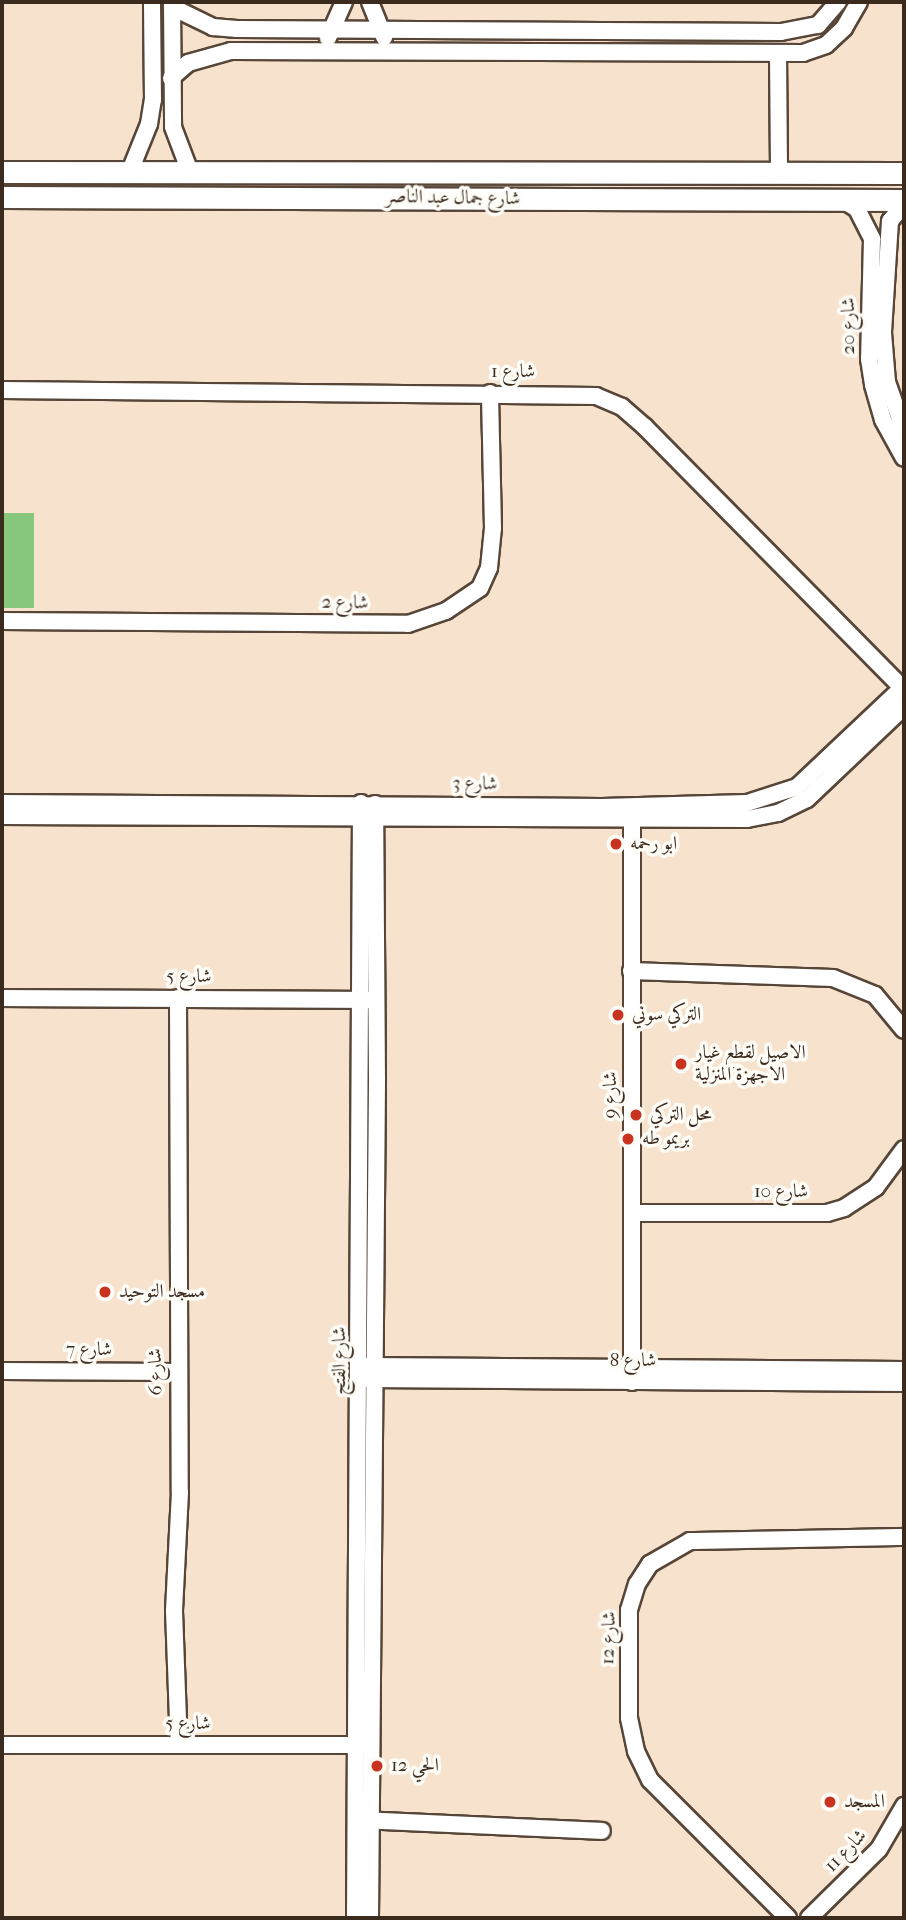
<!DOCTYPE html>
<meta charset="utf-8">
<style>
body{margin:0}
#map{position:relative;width:906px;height:1920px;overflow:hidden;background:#f7e3cd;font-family:"IM FELL French Canon",Amiri,serif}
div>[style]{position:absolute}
.green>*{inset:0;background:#87c67d;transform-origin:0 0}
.roads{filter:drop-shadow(2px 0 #574638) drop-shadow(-2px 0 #574638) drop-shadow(0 2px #574638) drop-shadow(0 -2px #574638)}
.minor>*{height:16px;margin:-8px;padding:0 8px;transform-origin:8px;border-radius:8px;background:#fff}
.major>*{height:21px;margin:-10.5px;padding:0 10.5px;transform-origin:10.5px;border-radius:10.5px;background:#fff}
.dots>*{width:19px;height:19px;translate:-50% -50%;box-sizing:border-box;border:4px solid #fdfcf7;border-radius:50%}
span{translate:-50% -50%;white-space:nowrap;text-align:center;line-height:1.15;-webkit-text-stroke:7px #fdfcf7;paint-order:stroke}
.street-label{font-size:19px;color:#3b2a1e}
.poi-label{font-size:19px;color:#3b2a1e}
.left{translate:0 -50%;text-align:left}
.frame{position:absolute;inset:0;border:4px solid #3b2a1e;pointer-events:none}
</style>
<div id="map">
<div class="green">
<div style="left:2px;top:513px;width:32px;height:95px"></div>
</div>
<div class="roads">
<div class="minor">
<div style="left:172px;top:2px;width:125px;rotate:89.5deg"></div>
<div style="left:173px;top:127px;width:48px;rotate:69.3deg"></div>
<div style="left:370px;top:2px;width:38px;rotate:68deg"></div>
<div style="left:172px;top:7px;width:46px;rotate:26deg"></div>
<div style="left:213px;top:27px;width:24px;rotate:5deg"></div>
<div style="left:237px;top:29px;width:544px;rotate:0.32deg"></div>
<div style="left:781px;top:32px;width:38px;rotate:-11deg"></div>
<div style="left:818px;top:25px;width:30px;rotate:-49deg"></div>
<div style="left:328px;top:38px;width:39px;rotate:-66deg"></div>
<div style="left:778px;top:54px;width:119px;rotate:89.5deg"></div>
<div style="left:171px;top:78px;width:23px;rotate:-41deg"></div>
<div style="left:188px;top:63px;width:45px;rotate:-15.6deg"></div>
<div style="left:231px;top:51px;width:572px;rotate:0.2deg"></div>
<div style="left:803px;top:53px;width:24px;rotate:-19deg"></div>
<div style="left:826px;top:45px;width:25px;rotate:-43deg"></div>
<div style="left:844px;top:28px;width:30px;rotate:-60deg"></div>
<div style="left:130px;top:171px;width:51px;rotate:-68deg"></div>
<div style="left:149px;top:124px;width:24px;rotate:-81deg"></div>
<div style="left:153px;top:100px;width:98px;rotate:-90.6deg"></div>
<div style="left:841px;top:199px;width:19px;rotate:32deg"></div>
<div style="left:857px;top:209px;width:34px;rotate:63deg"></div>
<div style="left:872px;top:239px;width:120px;rotate:91.4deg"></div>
<div style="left:869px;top:359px;width:26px;rotate:81deg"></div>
<div style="left:873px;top:385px;width:36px;rotate:74deg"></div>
<div style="left:883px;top:420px;width:43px;rotate:61.1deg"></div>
<div style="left:904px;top:204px;width:22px;rotate:129deg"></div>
<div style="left:890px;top:221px;width:112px;rotate:93.6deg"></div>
<div style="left:883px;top:333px;width:49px;rotate:85.3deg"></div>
<div style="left:887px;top:382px;width:51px;rotate:70.5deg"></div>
<div style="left:2px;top:390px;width:594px;rotate:0.58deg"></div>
<div style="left:596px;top:396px;width:28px;rotate:23deg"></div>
<div style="left:622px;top:407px;width:30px;rotate:41deg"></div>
<div style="left:645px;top:427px;width:369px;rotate:45.4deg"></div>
<div style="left:2px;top:621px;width:406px;rotate:0.4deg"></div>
<div style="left:408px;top:624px;width:40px;rotate:-18.9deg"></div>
<div style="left:446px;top:611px;width:41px;rotate:-34.1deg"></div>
<div style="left:480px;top:588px;width:22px;rotate:-66deg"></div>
<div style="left:489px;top:568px;width:40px;rotate:-84.3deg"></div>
<div style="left:493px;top:528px;width:135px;rotate:-91.3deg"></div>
<div style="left:2px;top:803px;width:600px;rotate:0.38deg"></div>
<div style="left:602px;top:807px;width:145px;rotate:-1.6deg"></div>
<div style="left:747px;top:803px;width:52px;rotate:-17.7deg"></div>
<div style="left:797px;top:787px;width:147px;rotate:-43.3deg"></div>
<div style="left:632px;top:811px;width:571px;rotate:90deg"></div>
<div style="left:2px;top:816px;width:745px;rotate:0.23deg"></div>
<div style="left:747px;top:819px;width:32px;rotate:-11deg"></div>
<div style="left:778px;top:813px;width:32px;rotate:-26deg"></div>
<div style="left:807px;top:799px;width:134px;rotate:-43.5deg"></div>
<div style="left:631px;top:971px;width:202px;rotate:2deg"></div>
<div style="left:833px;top:978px;width:45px;rotate:22deg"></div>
<div style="left:875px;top:995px;width:45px;rotate:50.4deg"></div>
<div style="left:2px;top:998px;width:368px;rotate:0.3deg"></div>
<div style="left:178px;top:998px;width:494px;rotate:89.8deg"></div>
<div style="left:180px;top:1492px;width:119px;rotate:92.9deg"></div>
<div style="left:174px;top:1611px;width:134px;rotate:87.9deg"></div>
<div style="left:632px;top:1213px;width:195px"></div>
<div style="left:827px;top:1213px;width:18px;rotate:-16deg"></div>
<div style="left:844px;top:1208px;width:38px;rotate:-33deg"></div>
<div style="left:876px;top:1187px;width:47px;rotate:-53.6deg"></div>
<div style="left:364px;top:1366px;width:540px;rotate:0.42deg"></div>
<div style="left:2px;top:1371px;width:174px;rotate:0.3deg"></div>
<div style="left:367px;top:1379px;width:537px;rotate:0.43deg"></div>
<div style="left:2px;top:1745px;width:366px"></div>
<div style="left:363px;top:1820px;width:239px;rotate:2.6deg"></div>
<div style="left:355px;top:1918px;width:1115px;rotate:-89.69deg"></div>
<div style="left:370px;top:1918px;width:839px;rotate:-89.52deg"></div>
<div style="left:377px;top:1079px;width:275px;rotate:-90.4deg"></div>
<div style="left:788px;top:1918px;width:195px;rotate:-135deg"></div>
<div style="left:650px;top:1780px;width:32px;rotate:-116deg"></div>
<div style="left:636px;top:1751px;width:34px;rotate:-102deg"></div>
<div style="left:629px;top:1718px;width:108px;rotate:-90deg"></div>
<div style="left:629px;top:1610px;width:27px;rotate:-73deg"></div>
<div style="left:637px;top:1584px;width:24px;rotate:-57deg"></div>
<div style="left:650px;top:1564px;width:46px;rotate:-29.9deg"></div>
<div style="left:690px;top:1541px;width:214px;rotate:-1.1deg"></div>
<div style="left:809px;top:1918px;width:98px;rotate:-44.6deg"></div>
<div style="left:879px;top:1849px;width:50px;rotate:-59.8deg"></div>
</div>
<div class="major">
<div style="left:2px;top:172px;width:902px;rotate:0.06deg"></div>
<div style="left:2px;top:197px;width:902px;rotate:0.19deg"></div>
</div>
</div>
<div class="dots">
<div style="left:616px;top:844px;background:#c8321e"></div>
<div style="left:618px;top:1015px;background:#c8321e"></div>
<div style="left:681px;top:1064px;background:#c8321e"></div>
<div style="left:636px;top:1115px;background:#c8321e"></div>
<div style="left:628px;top:1139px;background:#c8321e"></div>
<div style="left:105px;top:1292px;background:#c8321e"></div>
<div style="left:377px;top:1766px;background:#c8321e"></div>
<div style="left:830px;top:1802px;background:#c8321e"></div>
</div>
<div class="street-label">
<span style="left:453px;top:198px;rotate:1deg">شارع جمال عبد الناصر</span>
<span style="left:849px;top:326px;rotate:-90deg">شارع 20</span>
<span style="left:513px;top:372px">شارع 1</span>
<span style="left:345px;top:603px;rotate:1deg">شارع 2</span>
<span style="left:475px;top:784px;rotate:1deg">شارع 3</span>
<span style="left:189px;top:977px">شارع 5</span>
<span style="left:611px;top:1095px;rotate:-90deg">شارع 9</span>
<span style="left:781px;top:1192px">شارع 10</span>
<span style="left:89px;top:1350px">شارع 7</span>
<span style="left:340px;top:1361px;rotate:-90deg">شارع الفتح</span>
<span style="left:633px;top:1361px">شارع 8</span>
<span style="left:156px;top:1372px;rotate:-91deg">شارع 6</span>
<span style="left:609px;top:1638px;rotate:-88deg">شارع 12</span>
<span style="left:188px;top:1724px">شارع 5</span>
<span style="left:846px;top:1851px;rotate:-46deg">شارع 11</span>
</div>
<div class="poi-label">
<span class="left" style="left:630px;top:844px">ابو رحمه</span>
<span class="left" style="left:632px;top:1015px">التركي سوني</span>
<span class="left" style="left:695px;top:1064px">الاصيل لقطع غيار<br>الاجهزة المنزلية</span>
<span class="left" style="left:650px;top:1115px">محل التركي</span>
<span class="left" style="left:642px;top:1139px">بريمو طه</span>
<span class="left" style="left:119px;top:1292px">مسجد التوحيد</span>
<span class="left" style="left:391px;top:1766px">الحي 12</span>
<span class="left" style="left:844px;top:1802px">المسجد</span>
</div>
<div class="frame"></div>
</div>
